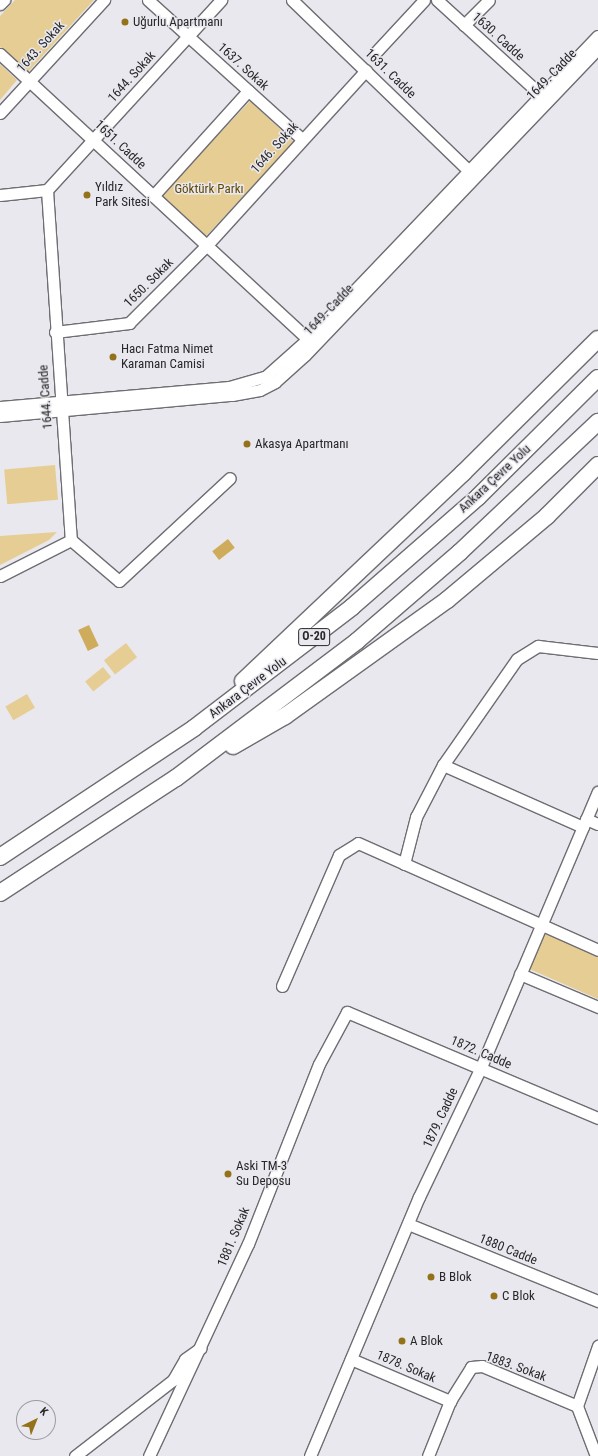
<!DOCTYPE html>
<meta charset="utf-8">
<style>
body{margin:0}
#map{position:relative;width:598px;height:1456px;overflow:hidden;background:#e9e8ee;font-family:"Roboto Condensed",sans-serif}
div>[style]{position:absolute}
.green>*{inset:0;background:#e6cd94;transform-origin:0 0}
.water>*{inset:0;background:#cfac5c;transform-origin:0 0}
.roads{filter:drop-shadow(1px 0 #6e6d72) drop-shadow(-1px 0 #6e6d72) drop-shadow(0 1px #6e6d72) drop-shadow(0 -1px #6e6d72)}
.minor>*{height:11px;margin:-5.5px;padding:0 5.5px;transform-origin:5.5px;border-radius:5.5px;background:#fff}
.highway>*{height:16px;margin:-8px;padding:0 8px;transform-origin:8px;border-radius:8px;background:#fff}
.dots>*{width:11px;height:11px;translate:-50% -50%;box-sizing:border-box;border:2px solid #e9e8ee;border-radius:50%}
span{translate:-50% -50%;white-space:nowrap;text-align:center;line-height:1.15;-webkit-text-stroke:3px #e9e8ee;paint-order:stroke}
.shield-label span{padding:1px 3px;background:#e9e8ee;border:1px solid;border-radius:3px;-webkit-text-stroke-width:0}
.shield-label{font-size:12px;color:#28282a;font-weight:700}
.poi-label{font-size:13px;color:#28282a}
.left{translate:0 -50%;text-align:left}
.street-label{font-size:13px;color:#28282a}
.park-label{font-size:13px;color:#614907}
.north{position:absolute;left:16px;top:1400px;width:40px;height:40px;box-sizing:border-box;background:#e9e8ee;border:1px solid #9c9ba0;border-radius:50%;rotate:43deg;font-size:11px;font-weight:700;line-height:16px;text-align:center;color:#28282a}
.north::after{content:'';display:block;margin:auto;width:14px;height:18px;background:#93721a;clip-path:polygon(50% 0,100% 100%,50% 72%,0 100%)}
</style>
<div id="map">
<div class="green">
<div style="clip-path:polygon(15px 0,94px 0,28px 72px,0 47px,0 16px)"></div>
<div style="clip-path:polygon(0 64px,17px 80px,0 100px)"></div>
<div style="left:250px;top:101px;width:60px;height:129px;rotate:43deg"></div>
<div style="left:55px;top:465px;width:35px;height:51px;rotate:85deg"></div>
<div style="clip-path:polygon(57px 532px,49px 540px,0 565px,0 536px)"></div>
<div style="left:126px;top:643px;width:18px;height:28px;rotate:52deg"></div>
<div style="left:103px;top:667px;width:13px;height:23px;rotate:51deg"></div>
<div style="left:27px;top:694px;width:16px;height:25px;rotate:60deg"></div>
<div style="clip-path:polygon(545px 932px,598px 956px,598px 999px,527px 968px)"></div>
</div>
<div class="water">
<div style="left:228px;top:539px;width:11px;height:20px;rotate:52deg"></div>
<div style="left:89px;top:625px;width:23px;height:12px;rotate:65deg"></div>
</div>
<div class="roads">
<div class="minor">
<div style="left:148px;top:0;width:207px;rotate:42.1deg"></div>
<div style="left:292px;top:0;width:245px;rotate:44deg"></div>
<div style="left:437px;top:0;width:141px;rotate:42.4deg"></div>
<div style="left:0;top:4px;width:6px;rotate:-45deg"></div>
<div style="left:464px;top:25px;width:35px;rotate:-45deg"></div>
<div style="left:375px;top:53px;width:72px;rotate:-47.2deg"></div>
<div style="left:0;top:54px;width:420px;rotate:42.8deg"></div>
<div style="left:0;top:113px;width:154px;rotate:-47.4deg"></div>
<div style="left:47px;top:190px;width:351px;rotate:86.1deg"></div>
<div style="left:71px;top:540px;width:63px;rotate:40.5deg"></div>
<div style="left:119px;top:581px;width:151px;rotate:-42.9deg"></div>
<div style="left:47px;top:190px;width:258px;rotate:-47.5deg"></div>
<div style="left:0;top:195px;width:47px;rotate:-6.1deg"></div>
<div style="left:153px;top:196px;width:142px;rotate:-47.9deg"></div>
<div style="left:55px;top:332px;width:75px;rotate:-6.9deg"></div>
<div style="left:129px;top:323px;width:110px;rotate:-45deg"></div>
<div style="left:207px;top:245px;width:236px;rotate:-47.7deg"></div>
<div style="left:0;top:407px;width:230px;rotate:-5deg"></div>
<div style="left:229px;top:387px;width:37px;rotate:-16deg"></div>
<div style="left:265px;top:377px;width:57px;rotate:-41.5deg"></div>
<div style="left:308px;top:339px;width:419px;rotate:-46.3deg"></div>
<div style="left:0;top:416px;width:233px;rotate:-5.2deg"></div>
<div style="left:232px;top:395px;width:28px;rotate:-10deg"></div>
<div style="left:260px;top:390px;width:17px;rotate:-28deg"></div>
<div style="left:275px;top:382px;width:40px;rotate:-42deg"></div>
<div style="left:305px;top:355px;width:424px;rotate:-46.3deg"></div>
<div style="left:0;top:576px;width:80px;rotate:-26.9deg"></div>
<div style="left:443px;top:765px;width:153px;rotate:23.9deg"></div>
<div style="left:586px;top:819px;width:13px;rotate:23deg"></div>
<div style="left:404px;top:864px;width:49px;rotate:-75.7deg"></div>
<div style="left:416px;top:817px;width:59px;rotate:-62.6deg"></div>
<div style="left:443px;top:765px;width:129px;rotate:-55.1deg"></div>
<div style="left:517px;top:659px;width:25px;rotate:-32deg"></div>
<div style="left:538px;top:646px;width:60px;rotate:6.7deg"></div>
<div style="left:520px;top:974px;width:85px;rotate:22.9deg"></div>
<div style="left:282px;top:986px;width:143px;rotate:-66.5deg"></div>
<div style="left:339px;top:855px;width:22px;rotate:-32deg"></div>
<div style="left:358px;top:843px;width:263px;rotate:24deg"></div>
<div style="left:408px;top:1224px;width:205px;rotate:22.1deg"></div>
<div style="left:351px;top:1359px;width:108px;rotate:23deg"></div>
<div style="left:75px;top:1456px;width:124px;rotate:-37.8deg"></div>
<div style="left:173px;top:1380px;width:24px;rotate:-60deg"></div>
<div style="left:185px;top:1359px;width:19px;rotate:-35deg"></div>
<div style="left:149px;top:1456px;width:234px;rotate:-65deg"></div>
<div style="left:248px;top:1244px;width:193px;rotate:-68.5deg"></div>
<div style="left:319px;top:1064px;width:59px;rotate:-61.7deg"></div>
<div style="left:347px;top:1012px;width:272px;rotate:22.9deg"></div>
<div style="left:310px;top:1456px;width:281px;rotate:-67.2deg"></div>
<div style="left:419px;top:1197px;width:144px;rotate:-64.5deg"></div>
<div style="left:481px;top:1067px;width:299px;rotate:-67deg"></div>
<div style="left:428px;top:1456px;width:59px;rotate:-68.2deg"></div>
<div style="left:450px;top:1401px;width:40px;rotate:-58deg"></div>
<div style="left:471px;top:1367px;width:11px;rotate:-5deg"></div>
<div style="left:482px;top:1366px;width:103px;rotate:22.8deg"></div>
<div style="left:596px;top:1456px;width:53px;rotate:-110.8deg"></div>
<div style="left:577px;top:1406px;width:64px;rotate:-70.7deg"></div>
</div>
<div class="highway">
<div style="left:243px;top:681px;width:303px;rotate:-43.4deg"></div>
<div style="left:463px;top:473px;width:190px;rotate:-44.8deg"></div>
<div style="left:233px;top:746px;width:60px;rotate:-30deg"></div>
<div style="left:285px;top:716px;width:199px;rotate:-35.6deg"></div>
<div style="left:447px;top:600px;width:131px;rotate:-40deg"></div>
<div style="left:547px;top:516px;width:72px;rotate:-45deg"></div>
<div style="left:0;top:857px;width:233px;rotate:-33.6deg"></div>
<div style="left:194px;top:728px;width:199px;rotate:-37.4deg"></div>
<div style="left:352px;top:607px;width:167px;rotate:-41.1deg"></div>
<div style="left:478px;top:497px;width:169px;rotate:-44.8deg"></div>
<div style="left:0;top:893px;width:210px;rotate:-33.2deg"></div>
<div style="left:176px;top:778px;width:227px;rotate:-37.1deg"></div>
<div style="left:357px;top:641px;width:136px;rotate:-40.8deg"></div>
<div style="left:460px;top:552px;width:190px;rotate:-43.3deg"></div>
</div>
</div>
<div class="dots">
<div style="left:125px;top:22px;background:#93721a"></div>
<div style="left:87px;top:195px;background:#93721a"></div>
<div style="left:113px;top:357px;background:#93721a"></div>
<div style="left:247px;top:444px;background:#93721a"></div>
<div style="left:228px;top:1174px;background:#93721a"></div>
<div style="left:431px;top:1277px;background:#93721a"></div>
<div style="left:494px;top:1296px;background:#93721a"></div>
<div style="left:402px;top:1341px;background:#93721a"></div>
</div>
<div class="shield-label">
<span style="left:314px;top:637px">O-20</span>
</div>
<div class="poi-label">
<span class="left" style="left:133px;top:22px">Uğurlu Apartmanı</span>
<span class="left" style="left:95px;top:195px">Yıldız<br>Park Sitesi</span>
<span class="left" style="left:121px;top:357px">Hacı Fatma Nimet<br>Karaman Camisi</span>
<span class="left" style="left:255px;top:444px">Akasya Apartmanı</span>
<span class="left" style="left:236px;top:1174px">Aski TM-3<br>Su Deposu</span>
<span class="left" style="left:439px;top:1277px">B Blok</span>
<span class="left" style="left:502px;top:1296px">C Blok</span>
<span class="left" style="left:410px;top:1341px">A Blok</span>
</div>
<div class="street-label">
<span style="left:498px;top:37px;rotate:42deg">1630. Cadde</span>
<span style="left:41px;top:47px;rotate:-48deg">1643. Sokak</span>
<span style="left:243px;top:67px;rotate:42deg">1637. Sokak</span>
<span style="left:390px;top:74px;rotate:44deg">1631. Cadde</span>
<span style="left:552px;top:75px;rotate:-46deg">1649. Cadde</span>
<span style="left:132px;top:77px;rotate:-48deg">1644. Sokak</span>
<span style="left:120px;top:145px;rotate:43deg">1651. Cadde</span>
<span style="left:275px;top:148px;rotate:-48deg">1646. Sokak</span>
<span style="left:149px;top:283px;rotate:-45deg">1650. Sokak</span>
<span style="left:329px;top:310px;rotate:-46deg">1649. Cadde</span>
<span style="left:46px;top:397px;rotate:-94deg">1644. Cadde</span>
<span style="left:495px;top:479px;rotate:-43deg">Ankara Çevre Yolu</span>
<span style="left:248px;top:688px;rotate:-37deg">Ankara Çevre Yolu</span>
<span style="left:481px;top:1053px;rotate:23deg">1872. Cadde</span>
<span style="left:441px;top:1118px;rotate:-65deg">1879. Cadde</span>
<span style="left:234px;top:1237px;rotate:-67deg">1881. Sokak</span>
<span style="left:508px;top:1250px;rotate:22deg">1880 Cadde</span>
<span style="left:406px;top:1367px;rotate:23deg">1878. Sokak</span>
<span style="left:516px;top:1367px;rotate:20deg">1883. Sokak</span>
</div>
<div class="park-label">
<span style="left:209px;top:189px">Göktürk Parkı</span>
</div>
<div class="north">K</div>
</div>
